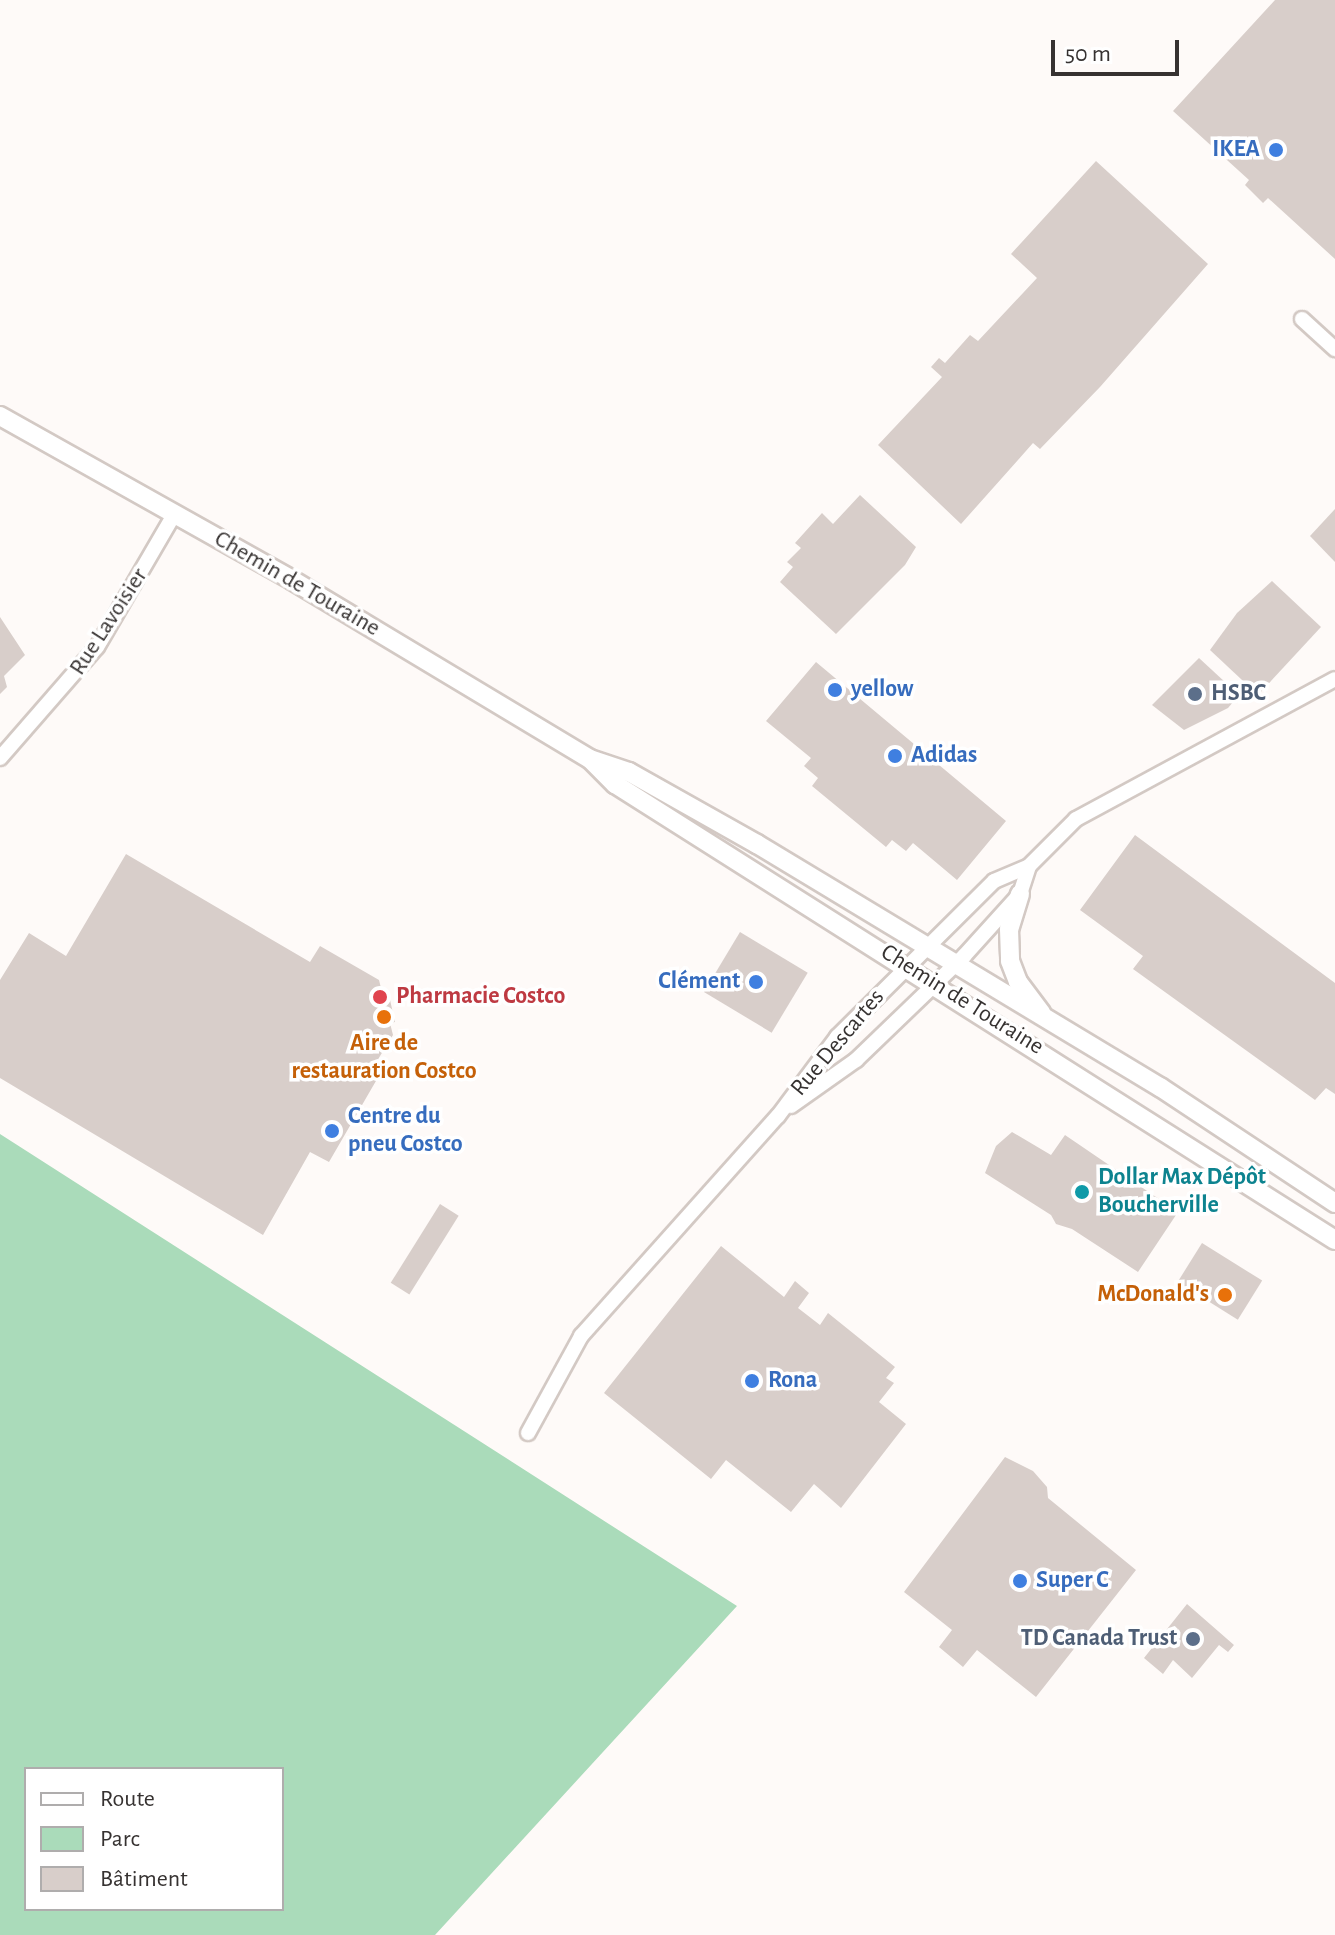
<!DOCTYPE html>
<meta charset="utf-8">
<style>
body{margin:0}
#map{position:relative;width:1335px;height:1935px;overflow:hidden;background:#fefaf8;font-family:"Alegreya Sans",sans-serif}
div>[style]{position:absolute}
.green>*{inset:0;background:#aadbba}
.building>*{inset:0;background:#d8ceca;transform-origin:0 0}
.roads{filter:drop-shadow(2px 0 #d3c9c4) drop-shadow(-2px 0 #d3c9c4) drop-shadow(0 2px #d3c9c4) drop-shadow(0 -2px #d3c9c4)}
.minor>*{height:14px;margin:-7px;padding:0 7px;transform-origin:7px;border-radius:7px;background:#fff}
.tertiary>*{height:18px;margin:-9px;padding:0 9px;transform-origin:9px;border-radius:9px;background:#fff}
.dots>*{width:22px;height:22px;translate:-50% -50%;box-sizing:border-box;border:4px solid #fff;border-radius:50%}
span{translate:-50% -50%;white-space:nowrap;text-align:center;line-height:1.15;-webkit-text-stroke:7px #fff;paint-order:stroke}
.shop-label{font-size:24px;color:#366cbe;font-weight:700}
.right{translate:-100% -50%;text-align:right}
.left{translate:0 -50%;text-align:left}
.street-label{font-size:24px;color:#363231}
.service-label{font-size:24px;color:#4e5e75;font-weight:700}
.health-label{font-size:24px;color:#be3a42;font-weight:700}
.food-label{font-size:24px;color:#c56008;font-weight:700}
.culture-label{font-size:24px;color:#0d838f;font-weight:700}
.legend{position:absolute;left:24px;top:1767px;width:260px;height:144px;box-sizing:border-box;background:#fff;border:2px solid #afadad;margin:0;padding:10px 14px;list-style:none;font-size:24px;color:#363231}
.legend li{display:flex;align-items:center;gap:16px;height:40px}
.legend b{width:40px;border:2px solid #afadad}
.scale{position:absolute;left:1051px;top:40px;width:128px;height:36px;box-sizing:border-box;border:4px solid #363231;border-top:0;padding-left:10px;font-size:24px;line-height:28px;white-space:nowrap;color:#363231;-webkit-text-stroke:6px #fff;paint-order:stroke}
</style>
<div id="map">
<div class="green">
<div style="clip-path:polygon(evenodd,0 1134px,737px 1606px,435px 1935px,0 1935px,0 1134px,26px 1769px,282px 1769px,282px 1909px,26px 1909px,26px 1769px)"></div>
</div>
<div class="building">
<div style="clip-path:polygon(1275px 0,1335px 0,1335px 259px,1268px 198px,1263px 203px,1245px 185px,1249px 180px,1173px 111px)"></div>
<div style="clip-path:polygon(1096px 161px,1208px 264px,1100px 387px,1040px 449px,1033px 443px,961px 524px,878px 445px,942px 377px,931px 367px,939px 358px,945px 363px,970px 335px,978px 341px,1037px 278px,1011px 254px)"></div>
<div style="clip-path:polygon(860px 495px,916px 547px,905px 565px,836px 634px,780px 582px,793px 567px,787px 562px,801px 548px,795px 543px,822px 513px,833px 524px)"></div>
<div style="clip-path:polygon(1335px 509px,1335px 562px,1310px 536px)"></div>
<div style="clip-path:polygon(1272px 581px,1321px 627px,1258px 695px,1210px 650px,1237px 613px)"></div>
<div style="clip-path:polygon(0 617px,25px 655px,4px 676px,7px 687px,0 694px)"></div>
<div style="clip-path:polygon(1199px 658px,1239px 695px,1228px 708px,1184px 730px,1152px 705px)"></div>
<div style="clip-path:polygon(816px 662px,1006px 821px,957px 880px,913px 843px,906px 851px,892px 840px,886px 847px,812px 786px,818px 778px,804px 766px,811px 758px,766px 721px)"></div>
<div style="clip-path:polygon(1135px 835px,1335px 983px,1335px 1094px,1326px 1088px,1315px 1100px,1133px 969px,1143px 956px,1080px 910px)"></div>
<div style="clip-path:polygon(126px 854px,310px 962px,320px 946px,379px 980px,382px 992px,388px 991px,395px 1022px,390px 1023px,393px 1035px,372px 1069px,380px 1074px,329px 1162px,310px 1152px,263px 1235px,0 1078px,0 980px,29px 933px,66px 956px)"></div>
<div style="left:740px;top:932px;width:79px;height:70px;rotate:31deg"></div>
<div style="clip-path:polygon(1012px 1132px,1051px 1155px,1065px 1135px,1178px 1212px,1138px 1272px,1072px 1229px,1056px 1224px,1051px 1215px,985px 1173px,996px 1146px)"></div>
<div style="left:440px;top:1204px;width:22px;height:93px;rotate:32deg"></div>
<div style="left:1202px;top:1243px;width:71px;height:46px;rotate:32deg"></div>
<div style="clip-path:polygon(721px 1246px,784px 1297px,795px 1281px,809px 1293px,798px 1308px,820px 1325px,828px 1313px,895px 1367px,886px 1378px,894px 1383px,879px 1402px,906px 1424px,841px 1508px,814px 1484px,791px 1512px,726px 1460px,711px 1479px,604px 1393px)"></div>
<div style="clip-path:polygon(1005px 1457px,1033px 1471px,1047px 1487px,1048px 1498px,1136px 1570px,1036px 1697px,977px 1650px,963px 1667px,939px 1647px,952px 1630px,904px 1592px)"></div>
<div style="clip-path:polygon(1187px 1604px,1234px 1645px,1228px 1652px,1219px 1645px,1192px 1678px,1173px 1660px,1163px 1674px,1144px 1658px)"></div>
</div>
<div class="roads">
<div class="minor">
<div style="left:1302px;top:319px;width:45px;rotate:42.3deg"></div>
<div style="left:0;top:758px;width:147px;rotate:-48.9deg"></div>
<div style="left:97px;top:647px;width:155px;rotate:-59.8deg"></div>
<div style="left:791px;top:1106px;width:80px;rotate:-35.3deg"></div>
<div style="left:856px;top:1060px;width:150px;rotate:-43.9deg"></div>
<div style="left:964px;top:956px;width:84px;rotate:-47.9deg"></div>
<div style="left:1020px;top:894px;width:29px;rotate:-72deg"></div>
<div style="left:1029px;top:866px;width:66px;rotate:-45deg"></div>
<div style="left:1076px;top:819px;width:294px;rotate:-28.4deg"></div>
<div style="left:528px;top:1433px;width:111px;rotate:-61.3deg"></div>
<div style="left:581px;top:1336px;width:295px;rotate:-48.2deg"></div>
<div style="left:778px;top:1116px;width:99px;rotate:-53.2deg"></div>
<div style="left:837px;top:1037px;width:221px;rotate:-44.8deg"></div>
<div style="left:994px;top:881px;width:38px;rotate:-23deg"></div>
</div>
<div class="tertiary">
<div style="left:0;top:416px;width:335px;rotate:29.3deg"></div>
<div style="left:292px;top:580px;width:348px;rotate:31deg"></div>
<div style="left:590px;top:759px;width:41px;rotate:18.4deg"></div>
<div style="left:629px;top:772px;width:147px;rotate:29.4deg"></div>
<div style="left:757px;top:844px;width:471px;rotate:31.1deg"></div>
<div style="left:1160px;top:1087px;width:210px;rotate:33.5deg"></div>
<div style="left:592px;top:761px;width:33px;rotate:45deg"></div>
<div style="left:615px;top:784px;width:852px;rotate:32.35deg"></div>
<div style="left:1020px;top:894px;width:37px;rotate:107deg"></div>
<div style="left:1009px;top:929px;width:32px;rotate:88deg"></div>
<div style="left:1010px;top:961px;width:22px;rotate:69deg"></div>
<div style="left:1018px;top:982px;width:39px;rotate:53deg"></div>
</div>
</div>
<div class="dots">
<div style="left:1276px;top:150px;background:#3f7fe0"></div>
<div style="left:835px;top:690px;background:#3f7fe0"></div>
<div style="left:1195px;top:694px;background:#5c6f8a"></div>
<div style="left:895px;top:756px;background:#3f7fe0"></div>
<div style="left:756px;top:982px;background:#3f7fe0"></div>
<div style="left:380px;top:997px;background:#e0444e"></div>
<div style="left:384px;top:1017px;background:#e8710a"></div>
<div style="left:332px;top:1131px;background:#3f7fe0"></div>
<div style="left:1082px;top:1192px;background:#0f9aa8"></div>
<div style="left:1225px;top:1295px;background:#e8710a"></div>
<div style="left:752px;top:1381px;background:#3f7fe0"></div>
<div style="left:1020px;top:1581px;background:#3f7fe0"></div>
<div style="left:1193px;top:1639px;background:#5c6f8a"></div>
</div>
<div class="shop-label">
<span class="right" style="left:1260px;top:150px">IKEA</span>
<span class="left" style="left:851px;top:690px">yellow</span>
<span class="left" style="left:911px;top:756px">Adidas</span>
<span class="right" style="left:740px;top:982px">Clément</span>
<span class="left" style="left:348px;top:1131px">Centre du<br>pneu Costco</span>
<span class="left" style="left:768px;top:1381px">Rona</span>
<span class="left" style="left:1036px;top:1581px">Super C</span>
</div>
<div class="street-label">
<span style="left:297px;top:584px;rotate:30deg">Chemin de Touraine</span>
<span style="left:109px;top:622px;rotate:-57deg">Rue Lavoisier</span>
<span style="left:962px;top:1000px;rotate:32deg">Chemin de Touraine</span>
<span style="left:838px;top:1043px;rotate:-50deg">Rue Descartes</span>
</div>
<div class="service-label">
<span class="left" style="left:1211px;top:694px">HSBC</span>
<span class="right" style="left:1177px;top:1639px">TD Canada Trust</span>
</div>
<div class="health-label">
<span class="left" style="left:396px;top:997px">Pharmacie Costco</span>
</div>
<div class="food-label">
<span style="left:384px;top:1058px">Aire de<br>restauration Costco</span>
<span class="right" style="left:1209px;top:1295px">McDonald's</span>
</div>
<div class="culture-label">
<span class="left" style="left:1098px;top:1192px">Dollar Max Dépôt<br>Boucherville</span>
</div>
<ul class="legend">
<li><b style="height:10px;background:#fff"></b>Route</li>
<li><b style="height:22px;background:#aadbba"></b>Parc</li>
<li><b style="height:22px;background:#d8ceca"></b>Bâtiment</li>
</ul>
<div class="scale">50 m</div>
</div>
